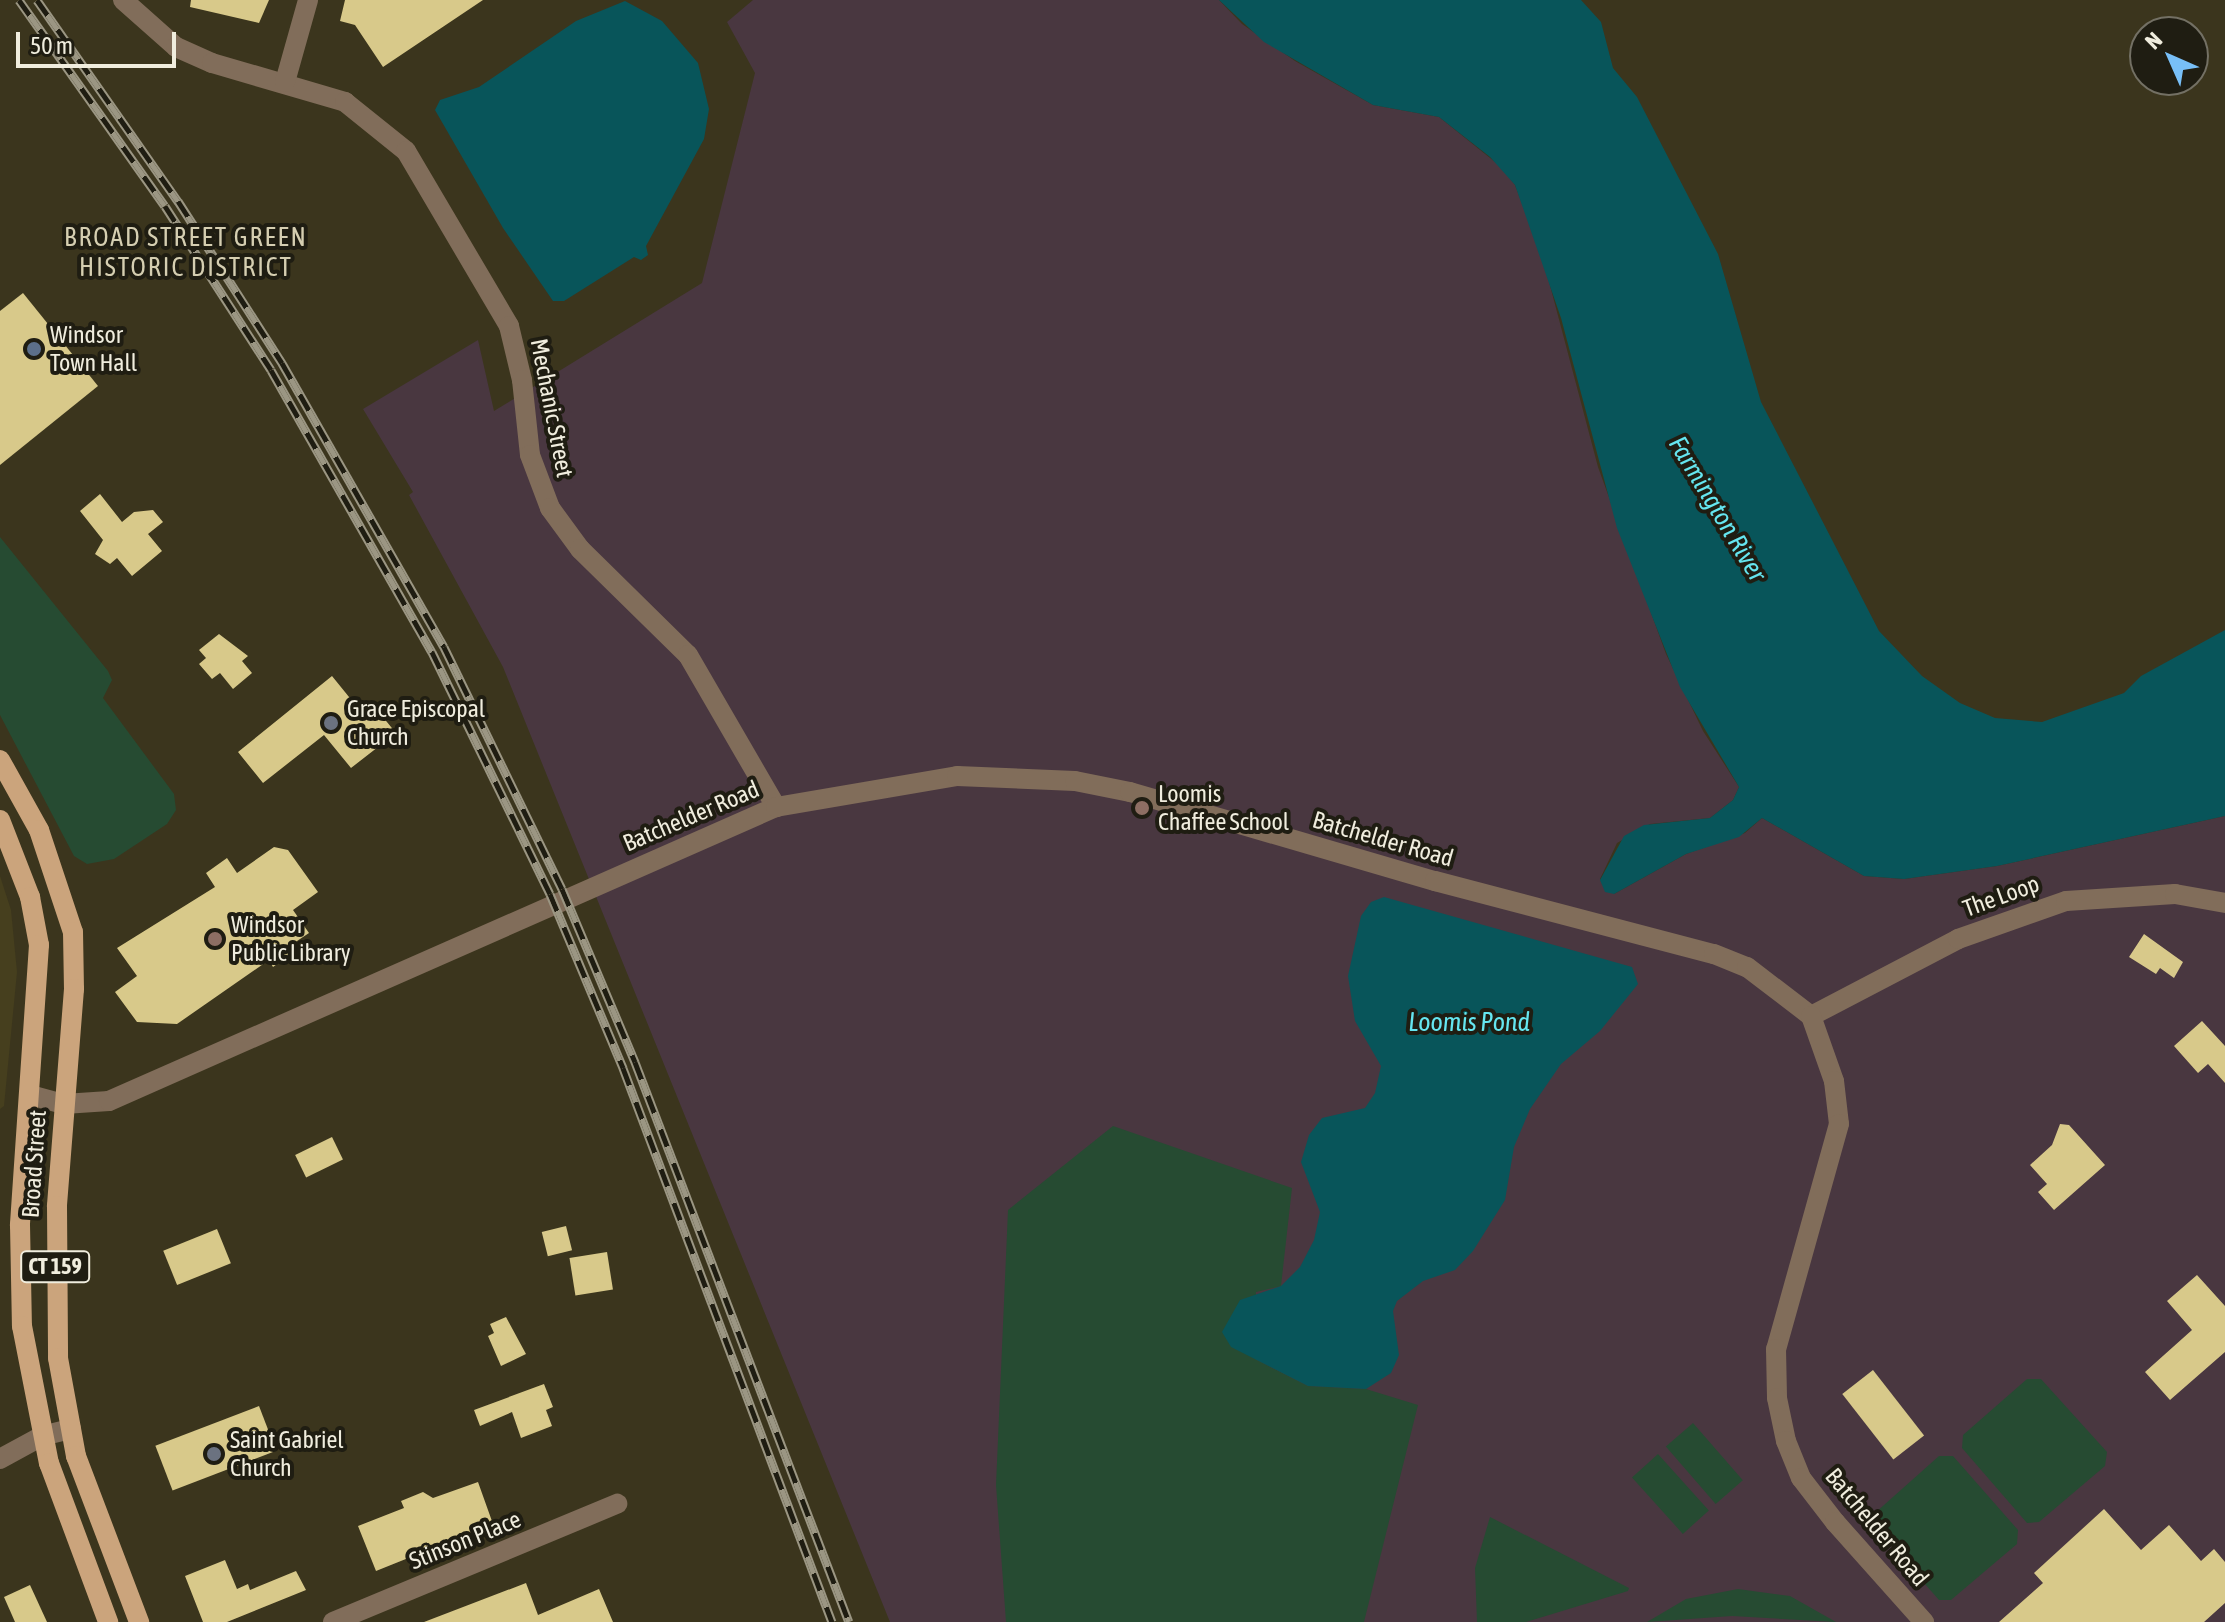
<!DOCTYPE html>
<style>
body{margin:0}
#map{position:relative;width:2225px;height:1622px;overflow:hidden;background:#3b351d;font-family:"Asap Condensed",sans-serif}
div>[style]{position:absolute}
.built>*{inset:0;background:#463f1e}
.education>*{inset:0;background:#493740}
.green>*{inset:0;background:#264b32;transform-origin:0 0}
.water>*{inset:0;background:#08555a}
.building>*{inset:0;background:#d8c98a;transform-origin:0 0}
.minor>*{height:20px;margin:-10px;padding:0 10px;transform-origin:10px;border-radius:10px;background:#816d5a}
.primary>*{height:20px;margin:-10px;padding:0 10px;transform-origin:10px;border-radius:10px;background:#cba47c}
.rail>*{height:9px;margin-top:-4.5px;transform-origin:0;background:repeating-linear-gradient(90deg,#1f1d12 0 18px,#9b9683 0 36px);box-sizing:border-box;border-block:2px solid #9b9683}
.dots>*{width:22px;height:22px;translate:-50% -50%;box-sizing:border-box;border:4px solid #1f1d12;border-radius:50%}
span{translate:-50% -50%;white-space:nowrap;text-align:center;line-height:1.15;-webkit-text-stroke:8px #1f1d12;paint-order:stroke}
.shield-label span{padding:2px 6px;background:#1f1d12;border:2px solid;border-radius:6px;-webkit-text-stroke-width:0}
.shield-label{font-size:22px;color:#f0edde;font-weight:700}
.poi-label{font-size:24px;color:#f0edde}
.left{translate:0 -50%;text-align:left}
.street-label{font-size:24px;color:#f0edde}
.neighbourhood-label{font-size:26px;color:#d5ceb1;letter-spacing:2px}
.water-label{font-size:26px;color:#65e6f0;font-style:italic}
.north{position:absolute;left:2129px;top:16px;width:80px;height:80px;box-sizing:border-box;background:#1f1d12;border:2px solid #737064;border-radius:50%;rotate:315deg;font-size:22px;font-weight:700;line-height:32px;text-align:center;color:#f0edde}
.north::after{content:'';display:block;margin:auto;width:28px;height:36px;background:#78bff7;clip-path:polygon(50% 0,100% 100%,50% 72%,0 100%)}
.scale{position:absolute;left:16px;top:32px;width:160px;height:36px;box-sizing:border-box;border:4px solid #f0edde;border-top:0;padding-left:10px;font-size:24px;line-height:28px;white-space:nowrap;color:#f0edde;-webkit-text-stroke:6px #1f1d12;paint-order:stroke}
</style>
<div id="map">
<div class="built">
<div style="clip-path:polygon(0 876px,11px 910px,17px 972px,4px 1106px,0 1109px)"></div>
</div>
<div class="education">
<div style="clip-path:polygon(753px 0,1219px 0,1242px 24px,1295px 61px,1373px 105px,1439px 117px,1500px 166px,1515px 185px,1543px 259px,1598px 467px,1666px 654px,1703px 731px,1739px 787px,1733px 800px,1710px 818px,1650px 824px,1617px 843px,1600px 879px,1614px 894px,1686px 854px,1745px 833px,1762px 818px,1864px 876px,1904px 879px,1997px 866px,2225px 816px,2225px 1622px,890px 1622px,503px 667px,409px 495px,413px 492px,363px 409px,478px 340px,494px 411px,702px 283px,755px 73px,727px 22px)"></div>
</div>
<div class="green">
<div style="clip-path:polygon(0 537px,108px 671px,112px 680px,103px 698px,174px 794px,176px 810px,167px 824px,114px 859px,87px 864px,74px 856px,0 715px)"></div>
<div style="clip-path:polygon(1113px 1126px,1292px 1188px,1281px 1286px,1256px 1292px,1257px 1360px,1308px 1386px,1366px 1389px,1418px 1405px,1364px 1622px,1006px 1622px,996px 1485px,1008px 1210px)"></div>
<div style="clip-path:polygon(2027px 1379px,2041px 1379px,2107px 1452px,2105px 1466px,2039px 1522px,2027px 1523px,1962px 1448px,1963px 1435px)"></div>
<div style="left:1693px;top:1423px;width:76px;height:36px;rotate:49deg"></div>
<div style="left:1658px;top:1454px;width:76px;height:35px;rotate:48deg"></div>
<div style="clip-path:polygon(1939px 1456px,1953px 1456px,2018px 1530px,2017px 1544px,1951px 1600px,1939px 1600px,1874px 1526px,1875px 1513px)"></div>
<div style="clip-path:polygon(1490px 1517px,1629px 1588px,1628px 1591px,1526px 1622px,1477px 1622px,1475px 1568px)"></div>
<div style="clip-path:polygon(1738px 1589px,1790px 1596px,1836px 1622px,1732px 1616px,1647px 1622px,1686px 1599px)"></div>
</div>
<div class="water">
<div style="clip-path:polygon(1219px 0,1581px 0,1601px 22px,1613px 68px,1637px 97px,1718px 254px,1761px 402px,1879px 631px,1922px 676px,1960px 703px,1995px 718px,2042px 722px,2124px 693px,2141px 676px,2225px 630px,2225px 816px,1997px 866px,1904px 879px,1864px 876px,1762px 818px,1739px 837px,1686px 854px,1614px 894px,1605px 892px,1600px 880px,1624px 836px,1644px 825px,1710px 818px,1733px 800px,1739px 787px,1680px 687px,1617px 528px,1561px 318px,1515px 185px,1490px 157px,1439px 117px,1373px 105px,1264px 42px)"></div>
<div style="clip-path:polygon(625px 1px,662px 21px,698px 63px,709px 109px,704px 139px,646px 246px,648px 255px,641px 260px,634px 257px,564px 301px,553px 301px,503px 228px,435px 110px,440px 100px,479px 87px,576px 21px)"></div>
<div style="clip-path:polygon(1384px 897px,1632px 967px,1638px 984px,1600px 1031px,1561px 1064px,1530px 1109px,1514px 1147px,1505px 1200px,1473px 1251px,1455px 1270px,1423px 1281px,1397px 1301px,1393px 1311px,1399px 1355px,1391px 1373px,1366px 1389px,1308px 1386px,1231px 1347px,1222px 1332px,1240px 1300px,1281px 1286px,1300px 1267px,1314px 1240px,1320px 1212px,1301px 1162px,1309px 1135px,1322px 1118px,1365px 1108px,1375px 1093px,1381px 1066px,1355px 1021px,1348px 976px,1361px 916px,1371px 902px)"></div>
</div>
<div class="building">
<div style="clip-path:polygon(191px 0,269px 0,259px 23px,190px 7px)"></div>
<div style="clip-path:polygon(345px 0,483px 0,383px 67px,355px 25px,340px 21px)"></div>
<div style="clip-path:polygon(23px 293px,98px 386px,0 465px,0 311px)"></div>
<div style="clip-path:polygon(100px 494px,122px 522px,134px 512px,153px 510px,163px 522px,148px 534px,162px 551px,132px 576px,117px 558px,110px 564px,95px 554px,103px 540px,80px 511px)"></div>
<div style="clip-path:polygon(219px 634px,248px 656px,242px 661px,252px 673px,233px 689px,220px 673px,212px 679px,199px 664px,206px 658px,199px 650px)"></div>
<div style="clip-path:polygon(332px 676px,362px 713px,373px 705px,396px 733px,351px 768px,324px 735px,263px 783px,238px 752px)"></div>
<div style="clip-path:polygon(274px 847px,288px 850px,318px 892px,293px 910px,309px 933px,291px 945px,295px 951px,273px 967px,269px 960px,177px 1024px,137px 1022px,115px 992px,137px 976px,117px 948px,215px 887px,206px 873px,227px 858px,237px 873px)"></div>
<div style="clip-path:polygon(2144px 934px,2183px 962px,2174px 978px,2160px 968px,2156px 974px,2129px 957px)"></div>
<div style="clip-path:polygon(2202px 1021px,2225px 1046px,2225px 1083px,2208px 1064px,2198px 1073px,2174px 1046px)"></div>
<div style="clip-path:polygon(2060px 1124px,2069px 1125px,2105px 1165px,2054px 1210px,2038px 1192px,2047px 1184px,2030px 1165px,2052px 1145px)"></div>
<div style="left:332px;top:1137px;width:25px;height:41px;rotate:64deg"></div>
<div style="left:566px;top:1226px;width:25px;height:25px;rotate:76deg"></div>
<div style="left:217px;top:1229px;width:37px;height:58px;rotate:68deg"></div>
<div style="left:607px;top:1252px;width:38px;height:38px;rotate:81deg"></div>
<div style="clip-path:polygon(2197px 1275px,2225px 1306px,2225px 1352px,2170px 1400px,2145px 1372px,2192px 1330px,2167px 1301px)"></div>
<div style="clip-path:polygon(506px 1317px,526px 1354px,501px 1366px,488px 1336px,494px 1333px,490px 1324px)"></div>
<div style="left:1873px;top:1370px;width:83px;height:39px;rotate:52deg"></div>
<div style="clip-path:polygon(544px 1384px,553px 1407px,546px 1410px,552px 1426px,521px 1438px,512px 1412px,480px 1426px,474px 1410px)"></div>
<div style="left:259px;top:1406px;width:48px;height:111px;rotate:69deg"></div>
<div style="clip-path:polygon(478px 1482px,493px 1524px,376px 1571px,358px 1526px,404px 1508px,401px 1501px,423px 1492px,433px 1498px)"></div>
<div style="clip-path:polygon(2104px 1509px,2141px 1550px,2169px 1525px,2201px 1561px,2214px 1549px,2225px 1562px,2225px 1603px,2204px 1622px,1999px 1622px,2043px 1583px,2034px 1573px)"></div>
<div style="clip-path:polygon(225px 1560px,237px 1589px,248px 1584px,250px 1590px,296px 1571px,306px 1590px,227px 1622px,203px 1622px,185px 1576px)"></div>
<div style="clip-path:polygon(526px 1583px,538px 1615px,599px 1589px,613px 1622px,424px 1622px)"></div>
<div style="clip-path:polygon(30px 1585px,47px 1622px,15px 1622px,4px 1597px)"></div>
</div>
<div class="minor">
<div style="left:123px;top:0;width:71px;rotate:41.6deg"></div>
<div style="left:176px;top:47px;width:39px;rotate:24deg"></div>
<div style="left:212px;top:63px;width:139px;rotate:16.3deg"></div>
<div style="left:345px;top:102px;width:78px;rotate:38.8deg"></div>
<div style="left:406px;top:151px;width:203px;rotate:59.5deg"></div>
<div style="left:509px;top:326px;width:56px;rotate:76.5deg"></div>
<div style="left:522px;top:380px;width:75px;rotate:83.9deg"></div>
<div style="left:530px;top:455px;width:57px;rotate:69.3deg"></div>
<div style="left:550px;top:508px;width:51px;rotate:53.8deg"></div>
<div style="left:580px;top:549px;width:151px;rotate:44.5deg"></div>
<div style="left:688px;top:655px;width:176px;rotate:59.9deg"></div>
<div style="left:285px;top:82px;width:85px;rotate:-74.3deg"></div>
<div style="left:1811px;top:1016px;width:166px;rotate:-27.6deg"></div>
<div style="left:1958px;top:939px;width:114px;rotate:-19.4deg"></div>
<div style="left:2066px;top:901px;width:109px;rotate:-3.7deg"></div>
<div style="left:2175px;top:894px;width:51px;rotate:10.2deg"></div>
<div style="left:30px;top:1095px;width:35px;rotate:15deg"></div>
<div style="left:64px;top:1104px;width:45px;rotate:-3.8deg"></div>
<div style="left:109px;top:1101px;width:729px;rotate:-23.79deg"></div>
<div style="left:776px;top:807px;width:184px;rotate:-9.7deg"></div>
<div style="left:957px;top:776px;width:118px;rotate:2.4deg"></div>
<div style="left:1075px;top:781px;width:56px;rotate:11.3deg"></div>
<div style="left:1130px;top:792px;width:318px;rotate:16.3deg"></div>
<div style="left:1435px;top:881px;width:288px;rotate:14.7deg"></div>
<div style="left:1714px;top:954px;width:35px;rotate:22deg"></div>
<div style="left:1747px;top:967px;width:81px;rotate:37.4deg"></div>
<div style="left:1811px;top:1016px;width:69px;rotate:70.5deg"></div>
<div style="left:1834px;top:1081px;width:43px;rotate:83.4deg"></div>
<div style="left:1839px;top:1124px;width:234px;rotate:105.6deg"></div>
<div style="left:1776px;top:1349px;width:49px;rotate:88.8deg"></div>
<div style="left:1777px;top:1398px;width:44px;rotate:78.2deg"></div>
<div style="left:1786px;top:1441px;width:40px;rotate:68deg"></div>
<div style="left:1801px;top:1478px;width:56px;rotate:52.3deg"></div>
<div style="left:1835px;top:1522px;width:134px;rotate:48.3deg"></div>
<div style="left:0;top:1459px;width:48px;rotate:-28.7deg"></div>
<div style="left:42px;top:1436px;width:30px;rotate:-14deg"></div>
<div style="left:333px;top:1622px;width:308px;rotate:-22.6deg"></div>
</div>
<div class="primary">
<div style="left:0;top:760px;width:80px;rotate:60.9deg"></div>
<div style="left:39px;top:830px;width:108px;rotate:71.6deg"></div>
<div style="left:73px;top:932px;width:57px;rotate:89deg"></div>
<div style="left:74px;top:989px;width:218px;rotate:94.5deg"></div>
<div style="left:57px;top:1206px;width:152px;rotate:89.6deg"></div>
<div style="left:58px;top:1358px;width:100px;rotate:79.6deg"></div>
<div style="left:76px;top:1456px;width:178px;rotate:69.2deg"></div>
<div style="left:0;top:820px;width:83px;rotate:68.7deg"></div>
<div style="left:30px;top:897px;width:49px;rotate:79.4deg"></div>
<div style="left:39px;top:945px;width:281px;rotate:93.9deg"></div>
<div style="left:20px;top:1225px;width:101px;rotate:88.9deg"></div>
<div style="left:22px;top:1326px;width:140px;rotate:78.9deg"></div>
<div style="left:49px;top:1463px;width:170px;rotate:69.6deg"></div>
</div>
<div class="rail">
<div style="left:19px;top:0;width:252px;rotate:54.7deg"></div>
<div style="left:165px;top:206px;width:195px;rotate:57.1deg"></div>
<div style="left:271px;top:370px;width:325px;rotate:60.3deg"></div>
<div style="left:432px;top:652px;width:269px;rotate:64deg"></div>
<div style="left:550px;top:894px;width:189px;rotate:67.2deg"></div>
<div style="left:623px;top:1068px;width:592px;rotate:69.33deg"></div>
<div style="left:37px;top:0;width:246px;rotate:55deg"></div>
<div style="left:178px;top:201px;width:193px;rotate:57.3deg"></div>
<div style="left:282px;top:363px;width:327px;rotate:60.3deg"></div>
<div style="left:444px;top:647px;width:269px;rotate:64deg"></div>
<div style="left:562px;top:889px;width:188px;rotate:67.1deg"></div>
<div style="left:635px;top:1062px;width:599px;rotate:69.09deg"></div>
</div>
<div class="dots">
<div style="left:34px;top:349px;background:#5c6f8a"></div>
<div style="left:331px;top:723px;background:#6b7280"></div>
<div style="left:1142px;top:808px;background:#8d6e63"></div>
<div style="left:215px;top:939px;background:#8d6e63"></div>
<div style="left:214px;top:1454px;background:#6b7280"></div>
</div>
<div class="shield-label">
<span style="left:55px;top:1267px">CT 159</span>
</div>
<div class="poi-label">
<span class="left" style="left:50px;top:349px">Windsor<br>Town Hall</span>
<span class="left" style="left:347px;top:723px">Grace Episcopal<br>Church</span>
<span class="left" style="left:1158px;top:808px">Loomis<br>Chaffee School</span>
<span class="left" style="left:231px;top:939px">Windsor<br>Public Library</span>
<span class="left" style="left:230px;top:1454px">Saint Gabriel<br>Church</span>
</div>
<div class="street-label">
<span style="left:552px;top:408px;rotate:79deg">Mechanic Street</span>
<span style="left:691px;top:816px;rotate:-23deg">Batchelder Road</span>
<span style="left:1383px;top:839px;rotate:16deg">Batchelder Road</span>
<span style="left:2001px;top:896px;rotate:-20deg">The Loop</span>
<span style="left:34px;top:1164px;rotate:-86deg">Broad Street</span>
<span style="left:1877px;top:1527px;rotate:50deg">Batchelder Road</span>
<span style="left:465px;top:1540px;rotate:-22deg">Stinson Place</span>
</div>
<div class="neighbourhood-label">
<span style="left:186px;top:253px">BROAD STREET GREEN<br>HISTORIC DISTRICT</span>
</div>
<div class="water-label">
<span style="left:1717px;top:509px;rotate:59deg">Farmington River</span>
<span style="left:1469px;top:1023px">Loomis Pond</span>
</div>
<div class="north">N</div>
<div class="scale">50 m</div>
</div>
